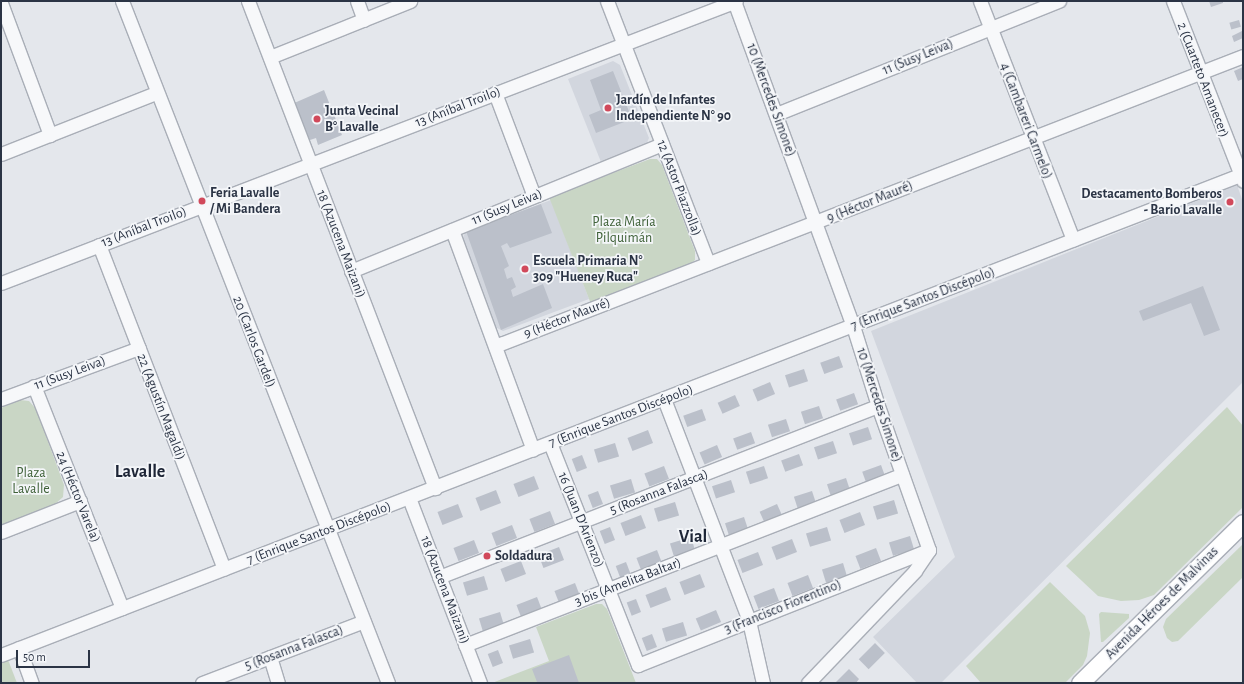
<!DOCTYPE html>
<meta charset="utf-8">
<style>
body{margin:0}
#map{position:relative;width:1244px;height:684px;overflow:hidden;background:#e4e7ec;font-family:"Alegreya Sans",sans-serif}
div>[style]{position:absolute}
.built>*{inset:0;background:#d2d6de}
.green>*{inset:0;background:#c9d6c5}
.building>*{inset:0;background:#bbc0ca;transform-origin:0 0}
.roads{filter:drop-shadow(1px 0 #a9aeb7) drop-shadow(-1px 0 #a9aeb7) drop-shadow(0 1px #a9aeb7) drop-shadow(0 -1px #a9aeb7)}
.minor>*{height:13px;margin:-6.5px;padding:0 6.5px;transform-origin:6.5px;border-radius:6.5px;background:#f7f8fa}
.major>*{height:17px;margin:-8.5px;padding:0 8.5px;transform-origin:8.5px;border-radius:8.5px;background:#fff}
.dots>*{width:11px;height:11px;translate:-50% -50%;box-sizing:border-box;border:2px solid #f4f6f9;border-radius:50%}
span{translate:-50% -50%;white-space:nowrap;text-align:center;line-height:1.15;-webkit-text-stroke:3.5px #f4f6f9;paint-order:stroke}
.street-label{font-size:14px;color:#2b3445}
.poi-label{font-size:14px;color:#2b3445;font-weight:700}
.left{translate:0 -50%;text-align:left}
.right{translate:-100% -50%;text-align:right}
.park-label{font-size:14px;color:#3f6138}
.district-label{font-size:18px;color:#1d2536;font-weight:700}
.frame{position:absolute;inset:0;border:2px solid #2b3445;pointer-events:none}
.scale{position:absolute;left:16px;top:650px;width:74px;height:18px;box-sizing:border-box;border:2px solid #2b3445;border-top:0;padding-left:5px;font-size:12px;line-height:14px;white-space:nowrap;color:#2b3445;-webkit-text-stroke:3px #f4f6f9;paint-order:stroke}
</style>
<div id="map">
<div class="built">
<div style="clip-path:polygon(613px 61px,620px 65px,649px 138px,646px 145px,601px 162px,568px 79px)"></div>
<div style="clip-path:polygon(1237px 185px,1243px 202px,1243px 382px,941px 683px,917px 683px,873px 637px,955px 557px,871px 331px)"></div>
<div style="clip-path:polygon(551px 200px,589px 299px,503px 331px,495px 327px,462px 239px,466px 231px)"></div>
</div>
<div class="green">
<div style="clip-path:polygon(650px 159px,657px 159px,662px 165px,695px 251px,695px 260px,689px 265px,591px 304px,549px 197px)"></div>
<div style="clip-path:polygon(20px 400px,29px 401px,36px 409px,64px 485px,63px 497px,55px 504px,1px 526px,1px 408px)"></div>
<div style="clip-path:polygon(1227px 407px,1243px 426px,1243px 507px,1154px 595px,1139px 600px,1121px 601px,1098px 596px,1066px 566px)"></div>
<div style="clip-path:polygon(1243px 544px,1243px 577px,1178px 641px,1172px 642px,1167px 638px,1163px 627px,1166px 619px)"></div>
<div style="clip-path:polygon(1050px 582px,1085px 616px,1090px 633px,1087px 656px,1083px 665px,1065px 683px,981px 683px,966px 666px)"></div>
<div style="clip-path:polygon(596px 604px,602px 604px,607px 609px,636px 683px,492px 683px,549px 661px,536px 627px)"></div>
<div style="clip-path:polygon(1101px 612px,1129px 614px,1129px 618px,1103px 642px,1101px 642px,1099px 614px)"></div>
<div style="clip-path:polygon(7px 657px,17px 683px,1px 683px,1px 660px)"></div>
</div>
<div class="building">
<div style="clip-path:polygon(1209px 1px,1223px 1px,1223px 3px,1211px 7px)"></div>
<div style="left:1239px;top:20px;width:7px;height:10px;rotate:74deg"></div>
<div style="clip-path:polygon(1242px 31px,1243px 38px,1234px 42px,1232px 36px)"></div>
<div style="clip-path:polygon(1243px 67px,1243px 79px,1238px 81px,1234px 71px)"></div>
<div style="clip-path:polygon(613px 71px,632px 119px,596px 133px,589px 115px,601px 110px,590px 80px)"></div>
<div style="clip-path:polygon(324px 90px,342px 135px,318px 145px,316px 138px,307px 141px,292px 104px)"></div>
<div style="clip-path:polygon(541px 204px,552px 233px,510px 248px,507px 243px,501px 246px,509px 266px,504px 269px,507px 279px,512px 277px,516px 287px,511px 290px,513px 297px,543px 284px,552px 308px,501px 330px,466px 231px)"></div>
<div style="clip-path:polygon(1203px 286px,1220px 330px,1204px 336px,1191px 303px,1143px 321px,1139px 311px)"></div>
<div style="left:839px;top:356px;width:12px;height:20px;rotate:70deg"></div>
<div style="left:804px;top:369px;width:13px;height:20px;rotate:72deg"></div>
<div style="left:770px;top:382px;width:13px;height:19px;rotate:67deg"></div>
<div style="left:854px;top:393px;width:12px;height:19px;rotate:70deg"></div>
<div style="left:735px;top:395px;width:12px;height:19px;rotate:66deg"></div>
<div style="left:819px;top:406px;width:13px;height:19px;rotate:72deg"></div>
<div style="left:702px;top:409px;width:12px;height:20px;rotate:70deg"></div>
<div style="left:786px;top:419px;width:13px;height:19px;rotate:72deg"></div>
<div style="left:868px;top:427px;width:13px;height:20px;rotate:72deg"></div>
<div style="left:648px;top:430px;width:14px;height:22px;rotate:69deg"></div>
<div style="left:751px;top:432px;width:12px;height:19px;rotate:70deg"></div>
<div style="left:833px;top:441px;width:13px;height:20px;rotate:72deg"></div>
<div style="left:615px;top:443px;width:14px;height:22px;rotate:73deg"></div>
<div style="left:717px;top:445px;width:13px;height:19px;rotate:67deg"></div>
<div style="left:799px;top:454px;width:12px;height:19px;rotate:70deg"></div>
<div style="left:582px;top:455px;width:14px;height:11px;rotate:69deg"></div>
<div style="left:881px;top:465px;width:12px;height:20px;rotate:70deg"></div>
<div style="left:664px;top:466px;width:14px;height:21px;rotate:69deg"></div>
<div style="left:764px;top:466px;width:13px;height:19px;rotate:72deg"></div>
<div style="left:534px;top:476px;width:14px;height:22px;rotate:69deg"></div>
<div style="left:846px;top:478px;width:13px;height:20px;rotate:72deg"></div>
<div style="left:631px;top:479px;width:14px;height:22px;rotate:73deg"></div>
<div style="left:731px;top:480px;width:13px;height:20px;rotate:72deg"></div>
<div style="left:496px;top:490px;width:14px;height:22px;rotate:69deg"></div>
<div style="left:598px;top:491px;width:14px;height:11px;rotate:69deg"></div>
<div style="left:812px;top:491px;width:13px;height:19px;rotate:72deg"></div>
<div style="left:894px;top:500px;width:14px;height:22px;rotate:73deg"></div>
<div style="left:675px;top:502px;width:14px;height:22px;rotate:73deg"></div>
<div style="left:458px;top:504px;width:14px;height:22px;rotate:69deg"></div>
<div style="left:777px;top:504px;width:12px;height:19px;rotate:66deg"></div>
<div style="left:550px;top:511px;width:14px;height:22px;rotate:69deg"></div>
<div style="left:860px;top:512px;width:14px;height:22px;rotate:69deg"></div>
<div style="left:641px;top:515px;width:14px;height:22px;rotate:69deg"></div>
<div style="left:744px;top:517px;width:13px;height:20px;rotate:72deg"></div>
<div style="left:512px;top:525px;width:14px;height:22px;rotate:69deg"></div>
<div style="left:610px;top:527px;width:14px;height:11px;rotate:69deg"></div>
<div style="left:827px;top:527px;width:14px;height:22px;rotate:73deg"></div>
<div style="left:910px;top:536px;width:14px;height:22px;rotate:73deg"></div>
<div style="left:691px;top:537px;width:14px;height:22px;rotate:73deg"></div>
<div style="left:792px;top:539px;width:14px;height:22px;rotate:69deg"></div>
<div style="left:474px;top:540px;width:14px;height:22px;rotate:69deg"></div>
<div style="left:559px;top:547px;width:14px;height:22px;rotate:69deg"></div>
<div style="left:876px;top:548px;width:14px;height:22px;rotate:69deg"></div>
<div style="left:657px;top:550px;width:14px;height:22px;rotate:69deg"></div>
<div style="left:758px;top:552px;width:14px;height:22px;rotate:69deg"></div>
<div style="left:521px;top:561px;width:14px;height:22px;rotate:69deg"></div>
<div style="left:626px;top:562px;width:14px;height:11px;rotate:69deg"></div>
<div style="left:843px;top:563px;width:14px;height:22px;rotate:73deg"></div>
<div style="left:700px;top:574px;width:14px;height:22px;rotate:69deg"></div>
<div style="left:808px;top:575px;width:14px;height:22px;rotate:69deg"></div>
<div style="left:484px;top:576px;width:14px;height:22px;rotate:73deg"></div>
<div style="left:575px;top:583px;width:14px;height:22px;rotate:69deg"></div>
<div style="left:666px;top:587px;width:14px;height:22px;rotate:69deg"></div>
<div style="left:774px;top:588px;width:14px;height:22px;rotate:69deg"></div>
<div style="left:537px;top:597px;width:14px;height:22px;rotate:69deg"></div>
<div style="left:636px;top:599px;width:14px;height:10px;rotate:69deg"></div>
<div style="left:716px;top:610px;width:13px;height:22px;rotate:67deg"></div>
<div style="left:500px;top:612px;width:14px;height:22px;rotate:73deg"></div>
<div style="left:683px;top:622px;width:14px;height:22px;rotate:73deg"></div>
<div style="left:652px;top:634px;width:14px;height:11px;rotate:69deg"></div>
<div style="left:530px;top:639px;width:14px;height:22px;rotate:73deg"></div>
<div style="left:875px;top:643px;width:14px;height:23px;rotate:45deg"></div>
<div style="left:498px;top:650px;width:14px;height:11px;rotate:69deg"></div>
<div style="clip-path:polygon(569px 655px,579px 683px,534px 683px,537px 682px,532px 669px)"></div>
<div style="clip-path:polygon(849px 669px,859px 679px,856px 683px,835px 683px)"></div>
</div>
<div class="roads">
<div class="minor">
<div style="left:122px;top:1px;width:732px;rotate:68.69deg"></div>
<div style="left:248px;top:1px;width:522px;rotate:68.99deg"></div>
<div style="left:357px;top:1px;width:20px;rotate:70deg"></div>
<div style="left:607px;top:1px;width:281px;rotate:68.9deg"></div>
<div style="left:734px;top:1px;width:346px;rotate:69.9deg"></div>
<div style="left:853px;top:326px;width:84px;rotate:72.6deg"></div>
<div style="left:878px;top:406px;width:153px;rotate:70.5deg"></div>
<div style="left:929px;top:550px;width:25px;rotate:124deg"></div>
<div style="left:915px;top:571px;width:155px;rotate:133.7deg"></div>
<div style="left:980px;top:1px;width:256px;rotate:68.7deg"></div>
<div style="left:1173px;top:1px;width:193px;rotate:68.7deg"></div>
<div style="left:1px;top:3px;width:141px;rotate:69.6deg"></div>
<div style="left:270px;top:57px;width:151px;rotate:-21.8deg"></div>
<div style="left:495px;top:93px;width:110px;rotate:69.3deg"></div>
<div style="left:776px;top:114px;width:305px;rotate:-21.8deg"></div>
<div style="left:1px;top:154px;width:167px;rotate:-21.5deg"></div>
<div style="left:452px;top:230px;width:234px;rotate:69.8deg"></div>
<div style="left:99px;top:245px;width:347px;rotate:68.9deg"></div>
<div style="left:351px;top:271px;width:336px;rotate:-22.2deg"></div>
<div style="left:1px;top:283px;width:787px;rotate:-20.99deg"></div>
<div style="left:495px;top:346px;width:802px;rotate:-21.19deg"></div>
<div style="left:34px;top:386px;width:239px;rotate:68.4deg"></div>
<div style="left:1px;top:399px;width:147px;rotate:-20.3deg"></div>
<div style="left:664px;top:399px;width:238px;rotate:69deg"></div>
<div style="left:749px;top:621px;width:64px;rotate:77.3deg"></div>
<div style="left:550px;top:443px;width:239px;rotate:68.4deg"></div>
<div style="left:638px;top:665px;width:313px;rotate:-21.6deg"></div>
<div style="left:409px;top:498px;width:198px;rotate:69deg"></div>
<div style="left:1px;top:532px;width:85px;rotate:-21.4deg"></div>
<div style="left:439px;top:577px;width:471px;rotate:-21.3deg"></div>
<div style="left:465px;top:645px;width:469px;rotate:-21.3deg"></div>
<div style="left:19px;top:648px;width:37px;rotate:70deg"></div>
<div style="left:1px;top:655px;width:1329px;rotate:-21.18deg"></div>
<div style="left:270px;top:657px;width:27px;rotate:73deg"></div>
<div style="left:202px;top:683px;width:173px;rotate:-20.9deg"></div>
</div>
<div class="major">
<div style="left:1080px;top:683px;width:228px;rotate:-44.5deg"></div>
</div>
</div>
<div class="dots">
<div style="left:608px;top:108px;background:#d1495b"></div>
<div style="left:317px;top:119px;background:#d1495b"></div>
<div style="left:202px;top:201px;background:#d1495b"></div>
<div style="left:1230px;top:202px;background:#d1495b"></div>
<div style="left:525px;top:269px;background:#d1495b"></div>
<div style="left:487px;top:556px;background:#d1495b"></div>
</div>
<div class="street-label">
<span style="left:918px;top:57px;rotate:-22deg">11 (Susy Leiva)</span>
<span style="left:1203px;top:80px;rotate:69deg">2 (Cuarteto Amanecer)</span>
<span style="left:771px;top:100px;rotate:70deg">10 (Mercedes Simone)</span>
<span style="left:458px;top:107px;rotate:-21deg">13 (Aníbal Troilo)</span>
<span style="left:1026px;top:121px;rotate:69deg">4 (Cambareri Carmelo)</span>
<span style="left:679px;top:188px;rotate:69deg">12 (Astor Piazzolla)</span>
<span style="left:870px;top:202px;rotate:-22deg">9 (Héctor Mauré)</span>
<span style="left:507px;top:207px;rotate:-22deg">11 (Susy Leiva)</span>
<span style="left:144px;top:227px;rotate:-21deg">13 (Aníbal Troilo)</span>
<span style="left:341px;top:244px;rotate:69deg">18 (Azucena Maizani)</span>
<span style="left:923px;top:299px;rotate:-21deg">7 (Enrique Santos Discépolo)</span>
<span style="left:567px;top:318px;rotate:-21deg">9 (Héctor Mauré)</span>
<span style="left:254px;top:342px;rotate:69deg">20 (Carlos Gardel)</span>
<span style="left:70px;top:373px;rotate:-20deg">11 (Susy Leiva)</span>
<span style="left:879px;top:405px;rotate:72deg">10 (Mercedes Simone)</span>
<span style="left:161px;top:407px;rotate:69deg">22 (Agustín Magaldi)</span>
<span style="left:621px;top:416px;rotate:-21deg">7 (Enrique Santos Discépolo)</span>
<span style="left:659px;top:492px;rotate:-21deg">5 (Rosanna Falasca)</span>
<span style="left:78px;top:497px;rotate:68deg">24 (Héctor Varela)</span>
<span style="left:581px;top:520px;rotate:68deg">16 (Juan D'Arienzo)</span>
<span style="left:319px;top:533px;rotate:-21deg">7 (Enrique Santos Discépolo)</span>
<span style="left:628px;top:582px;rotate:-21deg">3 bis (Amelita Baltar)</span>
<span style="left:445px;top:590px;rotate:69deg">18 (Azucena Maizani)</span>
<span style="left:1162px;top:603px;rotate:-45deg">Avenida Héroes de Malvinas</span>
<span style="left:783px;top:607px;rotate:-22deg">3 (Francisco Fiorentino)</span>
<span style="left:294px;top:648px;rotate:-21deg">5 (Rosanna Falasca)</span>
</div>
<div class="poi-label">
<span class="left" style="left:616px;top:108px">Jardín de Infantes<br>Independiente N° 90</span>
<span class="left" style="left:325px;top:119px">Junta Vecinal<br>B° Lavalle</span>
<span class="left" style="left:210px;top:201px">Feria Lavalle<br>/ Mi Bandera</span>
<span class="right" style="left:1222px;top:202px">Destacamento Bomberos<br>- Bario Lavalle</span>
<span class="left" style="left:533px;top:269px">Escuela Primaria N°<br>309 "Hueney Ruca"</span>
<span class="left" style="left:495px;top:556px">Soldadura</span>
</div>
<div class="park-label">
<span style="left:624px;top:230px">Plaza María<br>Pilquimán</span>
<span style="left:31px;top:481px">Plaza<br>Lavalle</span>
</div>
<div class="district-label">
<span style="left:140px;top:472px">Lavalle</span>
<span style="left:693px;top:537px">Vial</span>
</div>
<div class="frame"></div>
<div class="scale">50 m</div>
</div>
